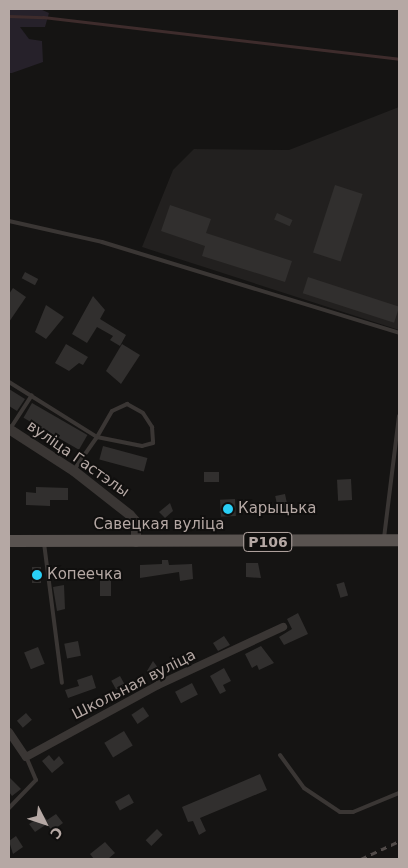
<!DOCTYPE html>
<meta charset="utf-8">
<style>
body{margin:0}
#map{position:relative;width:408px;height:868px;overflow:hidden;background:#151413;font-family:"DejaVu Sans",sans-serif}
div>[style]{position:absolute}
.built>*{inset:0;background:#22201f}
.green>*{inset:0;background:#26212a}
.stream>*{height:2.5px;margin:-1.25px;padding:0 1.25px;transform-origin:1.25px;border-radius:1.25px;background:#3e2c2c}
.building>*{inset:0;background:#312f2e;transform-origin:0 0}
.service>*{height:4px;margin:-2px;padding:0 2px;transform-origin:2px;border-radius:2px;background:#3a3634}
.minor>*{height:8px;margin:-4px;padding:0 4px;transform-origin:4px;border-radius:4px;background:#3a3634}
.tertiary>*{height:10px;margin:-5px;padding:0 5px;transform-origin:5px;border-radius:5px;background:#3a3634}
.primary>*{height:12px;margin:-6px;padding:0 6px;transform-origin:6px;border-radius:6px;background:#595350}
.rail>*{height:2.5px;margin-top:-1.25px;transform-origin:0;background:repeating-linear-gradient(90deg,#514b49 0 6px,transparent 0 11px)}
.dots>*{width:14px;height:14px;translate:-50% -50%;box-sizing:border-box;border:2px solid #100f0e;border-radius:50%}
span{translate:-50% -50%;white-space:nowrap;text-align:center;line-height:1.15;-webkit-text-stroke:4px #100f0e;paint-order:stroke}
.shield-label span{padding:1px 4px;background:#100f0e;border:1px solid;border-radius:4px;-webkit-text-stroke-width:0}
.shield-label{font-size:14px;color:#b5a8a4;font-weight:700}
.street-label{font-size:15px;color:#b5a8a4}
.poi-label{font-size:15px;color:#b5a8a4}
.left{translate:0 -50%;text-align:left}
.frame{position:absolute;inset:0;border:10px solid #b5a8a4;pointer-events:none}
.north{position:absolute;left:20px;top:798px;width:50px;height:50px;-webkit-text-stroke:4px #100f0e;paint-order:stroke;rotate:131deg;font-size:14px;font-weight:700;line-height:20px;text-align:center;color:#b5a8a4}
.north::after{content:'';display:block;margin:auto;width:18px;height:22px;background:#b5a8a4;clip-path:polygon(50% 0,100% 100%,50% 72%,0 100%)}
</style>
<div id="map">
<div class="built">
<div style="clip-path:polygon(399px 107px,399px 330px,142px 247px,173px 170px,194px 149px,289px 150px)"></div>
</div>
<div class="green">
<div style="clip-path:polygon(9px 9px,40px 9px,49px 13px,45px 27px,20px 27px,29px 39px,42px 41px,43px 62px,12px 73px,9px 73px)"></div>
</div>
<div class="stream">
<div style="left:9px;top:16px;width:34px;rotate:2deg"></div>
<div style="left:43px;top:17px;width:358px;rotate:6.7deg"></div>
</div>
<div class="building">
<div style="left:335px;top:185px;width:29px;height:71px;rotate:18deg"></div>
<div style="clip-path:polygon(170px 205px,211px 219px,206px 233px,292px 261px,285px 282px,202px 256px,205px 246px,161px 231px)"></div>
<div style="left:277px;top:213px;width:17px;height:7px;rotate:24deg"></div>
<div style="left:25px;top:272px;width:15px;height:7px;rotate:28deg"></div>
<div style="left:308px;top:277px;width:96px;height:17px;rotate:18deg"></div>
<div style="clip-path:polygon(13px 288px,26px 297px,9px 322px,9px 294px)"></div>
<div style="clip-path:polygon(93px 296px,105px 310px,100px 319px,126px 335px,120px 346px,110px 340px,113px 336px,97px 327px,87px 343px,72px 334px)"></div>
<div style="clip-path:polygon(46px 305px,64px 317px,46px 339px,35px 332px)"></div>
<div style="clip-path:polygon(66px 344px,88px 357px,83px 365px,79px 363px,69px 371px,55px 363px)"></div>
<div style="clip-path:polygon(122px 344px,140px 355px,121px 384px,106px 371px)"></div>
<div style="clip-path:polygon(9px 389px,25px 399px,17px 411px,9px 406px)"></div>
<div style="left:32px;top:403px;width:64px;height:17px;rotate:30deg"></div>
<div style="left:103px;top:446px;width:46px;height:14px;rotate:15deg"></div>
<div style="left:219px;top:472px;width:10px;height:15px;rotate:90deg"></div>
<div style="left:351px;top:479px;width:21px;height:14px;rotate:87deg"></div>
<div style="clip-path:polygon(36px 487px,68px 488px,68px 500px,50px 500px,50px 506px,26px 505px,26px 492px,36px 493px)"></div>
<div style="left:285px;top:494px;width:14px;height:10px;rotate:78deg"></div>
<div style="left:235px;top:499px;width:17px;height:15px;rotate:87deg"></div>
<div style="clip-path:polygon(170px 503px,173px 511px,165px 518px,159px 512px)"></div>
<div style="clip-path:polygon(162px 560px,168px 560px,169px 565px,192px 564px,193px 579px,180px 581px,179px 572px,140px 578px,140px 565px,162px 564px)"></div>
<div style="clip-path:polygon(246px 563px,258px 563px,261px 578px,246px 577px)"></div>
<div style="left:32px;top:567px;width:9px;height:16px"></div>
<div style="left:100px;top:580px;width:11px;height:16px"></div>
<div style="left:344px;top:582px;width:14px;height:8px;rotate:73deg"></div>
<div style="clip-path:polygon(64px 585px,65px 609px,57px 611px,53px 587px)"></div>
<div style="clip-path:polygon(298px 613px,308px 634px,284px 645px,279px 637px,292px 629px,287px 619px)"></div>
<div style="clip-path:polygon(224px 636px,230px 645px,218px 651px,213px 643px)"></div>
<div style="left:78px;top:641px;width:15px;height:14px;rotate:79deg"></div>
<div style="clip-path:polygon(261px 646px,274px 663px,259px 670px,257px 665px,252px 668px,245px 654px)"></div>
<div style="left:38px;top:647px;width:18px;height:15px;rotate:68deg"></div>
<div style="clip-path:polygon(153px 661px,161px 672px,152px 678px,147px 671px)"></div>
<div style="clip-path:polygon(224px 668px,231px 681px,223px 685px,226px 691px,220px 694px,210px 676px)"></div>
<div style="clip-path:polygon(92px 675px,96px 688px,68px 698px,65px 690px,79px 686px,77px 680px)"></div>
<div style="left:120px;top:676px;width:10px;height:10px;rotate:61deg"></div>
<div style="left:192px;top:683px;width:13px;height:19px;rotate:63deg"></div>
<div style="left:143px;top:707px;width:11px;height:14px;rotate:56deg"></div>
<div style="left:26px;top:713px;width:9px;height:12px;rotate:49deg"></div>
<div style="left:124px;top:731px;width:17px;height:23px;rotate:59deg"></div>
<div style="clip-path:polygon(49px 755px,54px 761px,59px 756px,64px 763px,52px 773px,42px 761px)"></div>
<div style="clip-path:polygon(260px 774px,267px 790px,200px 818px,206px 831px,199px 835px,193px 821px,188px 822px,182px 807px)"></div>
<div style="clip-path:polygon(9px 777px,21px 789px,12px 796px,9px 792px)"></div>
<div style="left:129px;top:794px;width:10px;height:16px;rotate:61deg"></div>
<div style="clip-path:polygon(56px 814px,63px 823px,52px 831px,47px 824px,35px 832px,29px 824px,43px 815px,47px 820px)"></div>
<div style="left:157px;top:829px;width:8px;height:16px;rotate:45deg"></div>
<div style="clip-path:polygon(16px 836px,23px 847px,13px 854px,9px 841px)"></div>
<div style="clip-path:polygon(105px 842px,115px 853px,108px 859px,94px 859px,90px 854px)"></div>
</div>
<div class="service">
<div style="left:9px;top:221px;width:95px;rotate:12.7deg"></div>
<div style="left:102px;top:242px;width:311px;rotate:17deg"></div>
<div style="left:9px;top:382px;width:104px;rotate:32deg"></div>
<div style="left:97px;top:437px;width:30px;rotate:-60deg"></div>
<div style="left:112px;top:411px;width:17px;rotate:-25deg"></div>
<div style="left:127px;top:404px;width:18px;rotate:29deg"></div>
<div style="left:143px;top:413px;width:17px;rotate:57deg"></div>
<div style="left:152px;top:427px;width:16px;rotate:86deg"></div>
<div style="left:153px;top:443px;width:11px;rotate:165deg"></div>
<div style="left:142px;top:446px;width:46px;rotate:-168.7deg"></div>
<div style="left:97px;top:437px;width:39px;rotate:125deg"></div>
<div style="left:10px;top:429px;width:40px;rotate:-57.1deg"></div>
<div style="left:384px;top:538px;width:123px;rotate:-83deg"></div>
<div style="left:44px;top:543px;width:141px;rotate:82.7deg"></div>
<div style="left:280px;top:755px;width:41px;rotate:54deg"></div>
<div style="left:304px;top:788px;width:43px;rotate:33.7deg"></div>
<div style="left:340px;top:812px;width:13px"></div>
<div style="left:353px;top:812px;width:50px;rotate:-22.4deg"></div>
<div style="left:9px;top:808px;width:39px;rotate:-46deg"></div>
<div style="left:36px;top:780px;width:25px;rotate:-113deg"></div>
</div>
<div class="minor">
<div style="left:9px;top:732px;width:30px;rotate:56deg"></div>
<div style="left:26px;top:757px;width:150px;rotate:-28.6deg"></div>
<div style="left:158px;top:685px;width:138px;rotate:-24.9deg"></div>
</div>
<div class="tertiary">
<div style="left:9px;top:429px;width:77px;rotate:32.9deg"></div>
<div style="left:74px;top:471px;width:71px;rotate:38.2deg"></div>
<div style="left:130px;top:515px;width:9px;rotate:49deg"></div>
<div style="left:136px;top:522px;width:20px;rotate:90deg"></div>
</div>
<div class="primary">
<div style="left:9px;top:541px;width:390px;rotate:-0.1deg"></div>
</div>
<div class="rail">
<div style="left:361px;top:859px;width:42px;rotate:-25.3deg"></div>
</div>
<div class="dots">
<div style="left:228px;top:509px;background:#29cff6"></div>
<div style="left:37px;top:575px;background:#29cff6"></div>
</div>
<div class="shield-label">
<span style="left:268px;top:542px">Р106</span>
</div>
<div class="street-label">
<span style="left:78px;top:459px;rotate:35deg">вуліца Гастэлы</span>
<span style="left:159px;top:525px">Савецкая вуліца</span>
<span style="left:134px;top:685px;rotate:-27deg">Школьная вуліца</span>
</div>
<div class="poi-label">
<span class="left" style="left:238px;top:509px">Карыцька</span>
<span class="left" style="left:47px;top:575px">Копеечка</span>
</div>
<div class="frame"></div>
<div class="north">С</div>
</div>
